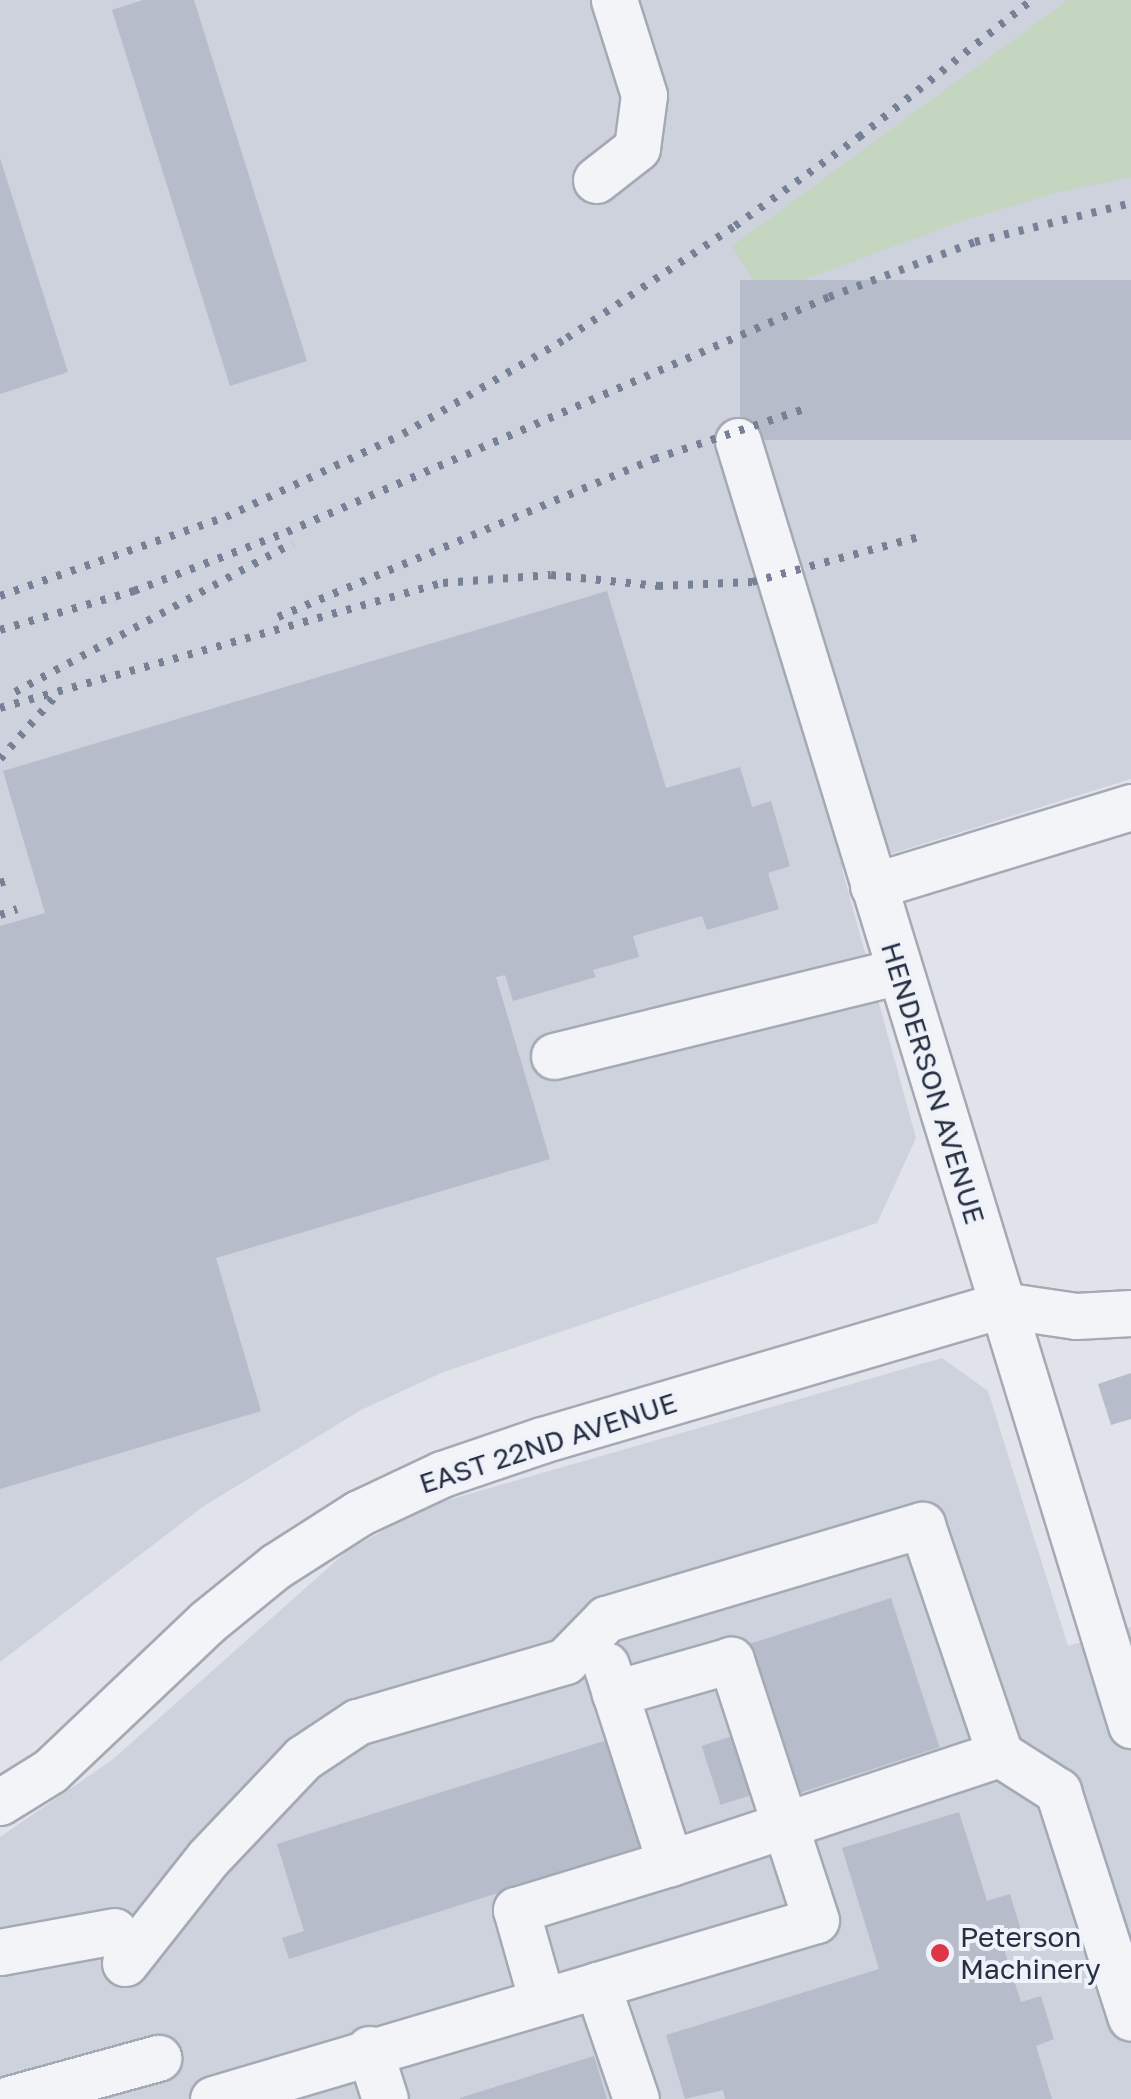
<!DOCTYPE html>
<style>
body{margin:0}
#map{position:relative;width:1131px;height:2099px;overflow:hidden;background:#e0e3ea;font-family:"Golos Text",sans-serif}
div>[style]{position:absolute}
.built>*{inset:0;background:#cdd2dd}
.green>*{inset:0;background:#c4d5c0}
.building>*{inset:0;background:#b6bcc9;transform-origin:0 0}
.roads{filter:drop-shadow(2px 0 #a4aab5) drop-shadow(-2px 0 #a4aab5) drop-shadow(0 2px #a4aab5) drop-shadow(0 -2px #a4aab5)}
.minor>*{height:45px;margin:-22.5px;padding:0 22.5px;transform-origin:22.5px;border-radius:22.5px;background:#f3f4f8}
.rail>*{height:8px;margin-top:-4px;transform-origin:0;background:repeating-linear-gradient(90deg,#778196 0 5px,transparent 0 15px)}
.dots>*{width:28px;height:28px;translate:-50% -50%;box-sizing:border-box;border:5px solid #eff2f8;border-radius:50%}
span{translate:-50% -50%;white-space:nowrap;text-align:center;line-height:1.15;-webkit-text-stroke:8px #eff2f8;paint-order:stroke}
.street-label{font-size:28px;color:#263044}
.poi-label{font-size:28px;color:#263044}
.left{translate:0 -50%;text-align:left}
</style>
<div id="map">
<div class="built">
<div style="clip-path:polygon(0 0,1131px 0,1131px 779px,842px 869px,916px 1138px,877px 1223px,441px 1373px,361px 1410px,204px 1506px,0 1662px)"></div>
<div style="clip-path:polygon(942px 1358px,988px 1391px,1068px 1646px,1131px 1627px,1131px 2099px,0 2099px,0 1837px,112px 1760px,347px 1551px,427px 1506px)"></div>
</div>
<div class="green">
<div style="clip-path:polygon(1068px 0,1131px 0,1131px 177px,1059px 192px,962px 221px,762px 295px,732px 246px)"></div>
</div>
<div class="building">
<div style="clip-path:polygon(143px 0,194px 0,307px 361px,230px 386px,112px 10px)"></div>
<div style="clip-path:polygon(0 158px,68px 372px,0 394px)"></div>
<div style="left:1131px;top:280px;width:160px;height:391px;rotate:90deg"></div>
<div style="clip-path:polygon(607px 591px,666px 788px,740px 767px,752px 807px,771px 801px,790px 866px,768px 873px,779px 909px,707px 930px,702px 916px,633px 936px,639px 957px,593px 970px,596px 977px,513px 1001px,505px 975px,496px 977px,550px 1159px,216px 1258px,261px 1411px,0 1489px,0 926px,45px 913px,3px 771px)"></div>
<div style="clip-path:polygon(1131px 1373px,1131px 1419px,1111px 1425px,1098px 1384px)"></div>
<div style="left:891px;top:1598px;width:157px;height:154px;rotate:72deg"></div>
<div style="clip-path:polygon(620px 1736px,654px 1844px,289px 1959px,282px 1938px,304px 1931px,277px 1844px)"></div>
<div style="left:732px;top:1736px;width:62px;height:32px;rotate:72deg"></div>
<div style="clip-path:polygon(959px 1812px,987px 1901px,1010px 1894px,1021px 1930px,1000px 1937px,1021px 2002px,1041px 1996px,1054px 2039px,1036px 2046px,1052px 2099px,725px 2099px,723px 2090px,685px 2099px,666px 2035px,879px 1969px,842px 1848px)"></div>
<div style="clip-path:polygon(594px 2056px,607px 2099px,460px 2099px,460px 2098px)"></div>
</div>
<div class="roads">
<div class="minor">
<div style="left:596px;top:180px;width:52px;rotate:-38deg"></div>
<div style="left:637px;top:148px;width:53px;rotate:-82.5deg"></div>
<div style="left:644px;top:95px;width:100px;rotate:-107.5deg"></div>
<div style="left:738px;top:441px;width:1343px;rotate:72.98deg"></div>
<div style="left:873px;top:886px;width:270px;rotate:-17deg"></div>
<div style="left:554px;top:1056px;width:355px;rotate:-13.8deg"></div>
<div style="left:606px;top:1665px;width:208px;rotate:72.1deg"></div>
<div style="left:670px;top:1863px;width:348px;rotate:-18.3deg"></div>
<div style="left:0;top:1802px;width:59px;rotate:-31.8deg"></div>
<div style="left:50px;top:1771px;width:216px;rotate:-43.5deg"></div>
<div style="left:207px;top:1622px;width:89px;rotate:-39.1deg"></div>
<div style="left:276px;top:1566px;width:98px;rotate:-32.6deg"></div>
<div style="left:359px;top:1513px;width:92px;rotate:-25.2deg"></div>
<div style="left:442px;top:1474px;width:106px;rotate:-18.8deg"></div>
<div style="left:542px;top:1440px;width:478px;rotate:-16.4deg"></div>
<div style="left:1001px;top:1305px;width:76px;rotate:8.3deg"></div>
<div style="left:1076px;top:1316px;width:55px;rotate:-3.1deg"></div>
<div style="left:0;top:1952px;width:116px;rotate:-10.4deg"></div>
<div style="left:125px;top:1963px;width:134px;rotate:-51.7deg"></div>
<div style="left:208px;top:1858px;width:138px;rotate:-46.5deg"></div>
<div style="left:303px;top:1758px;width:65px;rotate:-33.7deg"></div>
<div style="left:357px;top:1722px;width:217px;rotate:-16.3deg"></div>
<div style="left:565px;top:1661px;width:59px;rotate:-45.7deg"></div>
<div style="left:606px;top:1619px;width:330px;rotate:-16.6deg"></div>
<div style="left:922px;top:1525px;width:242px;rotate:71.2deg"></div>
<div style="left:1000px;top:1754px;width:69px;rotate:32.5deg"></div>
<div style="left:1058px;top:1791px;width:238px;rotate:72.2deg"></div>
<div style="left:597px;top:1985px;width:228px;rotate:-16.5deg"></div>
<div style="left:816px;top:1920px;width:274px;rotate:-108.1deg"></div>
<div style="left:731px;top:1660px;width:121px;rotate:164.1deg"></div>
<div style="left:542px;top:2001px;width:95px;rotate:-105.9deg"></div>
<div style="left:516px;top:1910px;width:161px;rotate:-17deg"></div>
<div style="left:369px;top:2049px;width:52px;rotate:72.3deg"></div>
<div style="left:9px;top:2099px;width:155px;rotate:-15.4deg"></div>
<div style="left:213px;top:2099px;width:401px;rotate:-16.5deg"></div>
<div style="left:597px;top:1985px;width:120px;rotate:71.1deg"></div>
</div>
</div>
<div class="rail">
<div style="left:0;top:596px;width:239px;rotate:-19.3deg"></div>
<div style="left:226px;top:517px;width:195px;rotate:-25.1deg"></div>
<div style="left:403px;top:434px;width:190px;rotate:-30.3deg"></div>
<div style="left:567px;top:338px;width:202px;rotate:-33.7deg"></div>
<div style="left:735px;top:226px;width:153px;rotate:-35.7deg"></div>
<div style="left:859px;top:137px;width:221px;rotate:-38.4deg"></div>
<div style="left:278px;top:617px;width:408px;rotate:-22.8deg"></div>
<div style="left:654px;top:459px;width:161px;rotate:-18.4deg"></div>
<div style="left:0;top:630px;width:140px;rotate:-16.2deg"></div>
<div style="left:134px;top:591px;width:164px;rotate:-21.1deg"></div>
<div style="left:287px;top:532px;width:591px;rotate:-23.44deg"></div>
<div style="left:829px;top:297px;width:156px;rotate:-20.6deg"></div>
<div style="left:975px;top:242px;width:161px;rotate:-14deg"></div>
<div style="left:15px;top:692px;width:315px;rotate:-28.2deg"></div>
<div style="left:0;top:708px;width:460px;rotate:-15.8deg"></div>
<div style="left:443px;top:583px;width:108px;rotate:-4.2deg"></div>
<div style="left:551px;top:575px;width:108px;rotate:5.9deg"></div>
<div style="left:658px;top:586px;width:94px;rotate:-2.4deg"></div>
<div style="left:752px;top:582px;width:177px;rotate:-15.1deg"></div>
<div style="left:0;top:759px;width:89px;rotate:-48.6deg"></div>
<div style="left:0;top:883px;width:9px;rotate:-18deg"></div>
<div style="left:0;top:915px;width:18px;rotate:-19deg"></div>
</div>
<div class="dots">
<div style="left:940px;top:1953px;background:#de3648"></div>
</div>
<div class="street-label">
<span style="left:933px;top:1083px;rotate:73deg">HENDERSON AVENUE</span>
<span style="left:548px;top:1443px;rotate:-18deg">EAST 22ND AVENUE</span>
</div>
<div class="poi-label">
<span class="left" style="left:960px;top:1953px">Peterson<br>Machinery</span>
</div>
</div>
